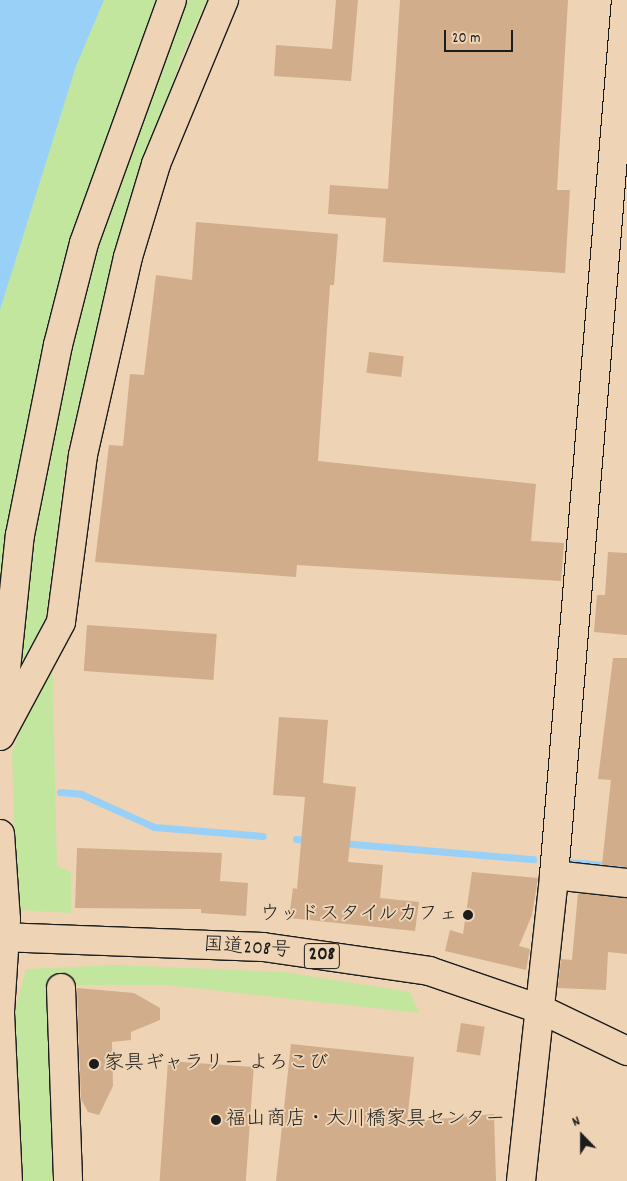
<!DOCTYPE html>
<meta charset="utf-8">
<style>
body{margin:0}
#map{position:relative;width:627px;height:1181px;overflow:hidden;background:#eed3b5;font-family:Dekko,"Klee One",sans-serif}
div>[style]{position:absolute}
.green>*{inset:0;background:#c3e69f}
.water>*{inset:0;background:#99d0f8}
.stream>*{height:7px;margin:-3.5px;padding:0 3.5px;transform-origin:3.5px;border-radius:3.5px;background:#99d0f8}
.building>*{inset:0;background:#d1ad8b;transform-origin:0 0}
.roads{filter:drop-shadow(1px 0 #1c1c1c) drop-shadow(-1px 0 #1c1c1c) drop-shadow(0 1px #1c1c1c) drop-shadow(0 -1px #1c1c1c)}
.minor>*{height:28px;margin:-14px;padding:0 14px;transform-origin:14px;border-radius:14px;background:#eed3b5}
.highway>*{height:28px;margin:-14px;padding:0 14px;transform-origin:14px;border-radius:14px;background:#eed3b5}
.dots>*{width:14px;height:14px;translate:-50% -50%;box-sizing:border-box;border:2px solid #eed3b5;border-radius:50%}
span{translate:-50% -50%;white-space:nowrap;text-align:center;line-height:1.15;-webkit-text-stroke:4px #eed3b5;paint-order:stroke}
.shield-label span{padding:1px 4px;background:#eed3b5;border:1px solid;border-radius:4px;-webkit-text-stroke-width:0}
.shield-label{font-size:19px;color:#1c1c1c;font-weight:700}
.poi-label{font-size:20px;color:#1c1c1c}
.right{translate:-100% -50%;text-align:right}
.left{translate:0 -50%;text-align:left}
.street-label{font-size:20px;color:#1c1c1c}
.north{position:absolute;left:557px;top:1111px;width:50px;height:50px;-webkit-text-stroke:4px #eed3b5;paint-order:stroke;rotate:338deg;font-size:14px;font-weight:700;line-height:20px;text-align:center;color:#1c1c1c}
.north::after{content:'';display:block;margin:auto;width:18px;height:22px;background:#1c1c1c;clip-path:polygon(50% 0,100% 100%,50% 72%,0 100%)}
.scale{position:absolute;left:444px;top:30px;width:69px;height:22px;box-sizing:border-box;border:2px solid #1c1c1c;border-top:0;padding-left:6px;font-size:15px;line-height:18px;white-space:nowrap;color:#1c1c1c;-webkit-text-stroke:4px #eed3b5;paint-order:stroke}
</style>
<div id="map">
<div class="green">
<div style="clip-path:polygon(59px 0,165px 0,123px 108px,46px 334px,0 630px,0 144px)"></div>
<div style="clip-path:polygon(186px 0,207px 0,181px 57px,118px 257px,68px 446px,44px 632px,12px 690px,48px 437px,98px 248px,153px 73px)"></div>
<div style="clip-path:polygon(52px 648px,57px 866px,71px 872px,71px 913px,17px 910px,12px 752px)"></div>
<div style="clip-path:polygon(115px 965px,284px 972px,410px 992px,419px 1013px,167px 985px,48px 985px,56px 1181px,23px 1181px,14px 1014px,26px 969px)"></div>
</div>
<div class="water">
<div style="clip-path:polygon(0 0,104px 0,76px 66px,0 310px)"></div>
</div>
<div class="stream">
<div style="left:60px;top:792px;width:21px;rotate:5deg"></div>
<div style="left:81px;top:794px;width:80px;rotate:24.3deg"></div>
<div style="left:154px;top:827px;width:109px;rotate:4.7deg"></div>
<div style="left:296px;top:839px;width:15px;rotate:8deg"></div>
<div style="left:341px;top:843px;width:193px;rotate:4.8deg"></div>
<div style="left:570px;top:862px;width:57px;rotate:5deg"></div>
</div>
<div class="building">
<div style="clip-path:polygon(336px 0,358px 0,351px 81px,274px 76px,276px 45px,332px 49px)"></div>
<div style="clip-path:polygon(400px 0,568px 0,557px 190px,570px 190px,565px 273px,383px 262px,386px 218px,328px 214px,330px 185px,388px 189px)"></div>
<div style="clip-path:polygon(196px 222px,338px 234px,334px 285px,330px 285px,318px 461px,536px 484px,531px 541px,564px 543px,561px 581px,297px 565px,296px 577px,95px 562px,109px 445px,123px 446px,130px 374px,144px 375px,156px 275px,192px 280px)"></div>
<div style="left:369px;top:352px;width:35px;height:21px;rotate:7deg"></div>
<div style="clip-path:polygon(608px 552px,627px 553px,627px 635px,594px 632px,597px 595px,605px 595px)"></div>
<div style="left:87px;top:625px;width:130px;height:46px;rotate:4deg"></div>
<div style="clip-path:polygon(613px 658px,627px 658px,627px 867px,602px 865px,611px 780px,598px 779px)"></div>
<div style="clip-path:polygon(279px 717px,328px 720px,323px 783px,356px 787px,348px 862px,383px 865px,380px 898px,419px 902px,415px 931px,289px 918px,293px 888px,297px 889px,305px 797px,273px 795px)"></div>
<div style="clip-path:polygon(77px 848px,222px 853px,220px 881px,248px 883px,246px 916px,201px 913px,201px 909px,75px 908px)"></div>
<div style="clip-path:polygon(472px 872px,538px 878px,532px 915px,519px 946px,530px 949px,526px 970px,445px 951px,450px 930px,463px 934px)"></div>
<div style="clip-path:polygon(578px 893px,627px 898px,627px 954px,608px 952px,606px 990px,558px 988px,561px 959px,572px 960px)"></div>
<div style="clip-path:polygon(77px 988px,134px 993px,160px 1008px,160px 1020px,131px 1032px,131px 1040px,112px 1042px,113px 1086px,99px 1115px,88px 1112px,81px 1099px)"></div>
<div style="left:461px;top:1023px;width:24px;height:29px;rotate:9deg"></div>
<div style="clip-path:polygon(291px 1044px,414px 1057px,407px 1122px,494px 1114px,496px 1181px,276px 1181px)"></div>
<div style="left:168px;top:1061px;width:86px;height:121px;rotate:4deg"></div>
</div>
<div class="roads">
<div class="minor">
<div style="left:0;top:727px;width:193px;rotate:-84.1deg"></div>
<div style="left:20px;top:535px;width:194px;rotate:-78.7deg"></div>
<div style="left:58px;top:345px;width:105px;rotate:-75.7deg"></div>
<div style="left:84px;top:243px;width:258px;rotate:-70.1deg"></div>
<div style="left:0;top:736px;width:129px;rotate:-61.8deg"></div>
<div style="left:61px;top:622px;width:168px;rotate:-82.5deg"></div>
<div style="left:83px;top:455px;width:203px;rotate:-77.2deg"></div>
<div style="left:128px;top:257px;width:97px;rotate:-73.2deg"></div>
<div style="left:156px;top:164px;width:178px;rotate:-67.5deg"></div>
<div style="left:0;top:834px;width:85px;rotate:86deg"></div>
<div style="left:6px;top:919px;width:94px;rotate:93.7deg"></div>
<div style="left:0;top:1013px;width:168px;rotate:87.3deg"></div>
<div style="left:554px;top:875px;width:73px;rotate:6.3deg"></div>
<div style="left:61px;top:988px;width:193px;rotate:87.9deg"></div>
<div style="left:521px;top:1181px;width:308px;rotate:-83.8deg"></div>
<div style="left:554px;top:875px;width:878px;rotate:-85.3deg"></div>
</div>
<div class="highway">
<div style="left:0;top:937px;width:263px;rotate:2.2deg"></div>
<div style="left:263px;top:947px;width:168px;rotate:8.2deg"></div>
<div style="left:429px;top:971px;width:117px;rotate:18.9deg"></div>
<div style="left:540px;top:1009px;width:97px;rotate:25.8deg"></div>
</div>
</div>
<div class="dots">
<div style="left:468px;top:915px;background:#1c1c1c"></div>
<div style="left:94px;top:1064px;background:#1c1c1c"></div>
<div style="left:216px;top:1120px;background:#1c1c1c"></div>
</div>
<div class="shield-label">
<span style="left:322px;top:956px">208</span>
</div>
<div class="poi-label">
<span class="right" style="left:458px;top:915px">ウッドスタイルカフェ</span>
<span class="left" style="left:104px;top:1064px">家具ギャラリー よろこび</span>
<span class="left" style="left:226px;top:1120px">福山商店・大川橋家具センター</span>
</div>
<div class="street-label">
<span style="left:247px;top:949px;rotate:4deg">国道208号</span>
</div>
<div class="north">N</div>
<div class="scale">20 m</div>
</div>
